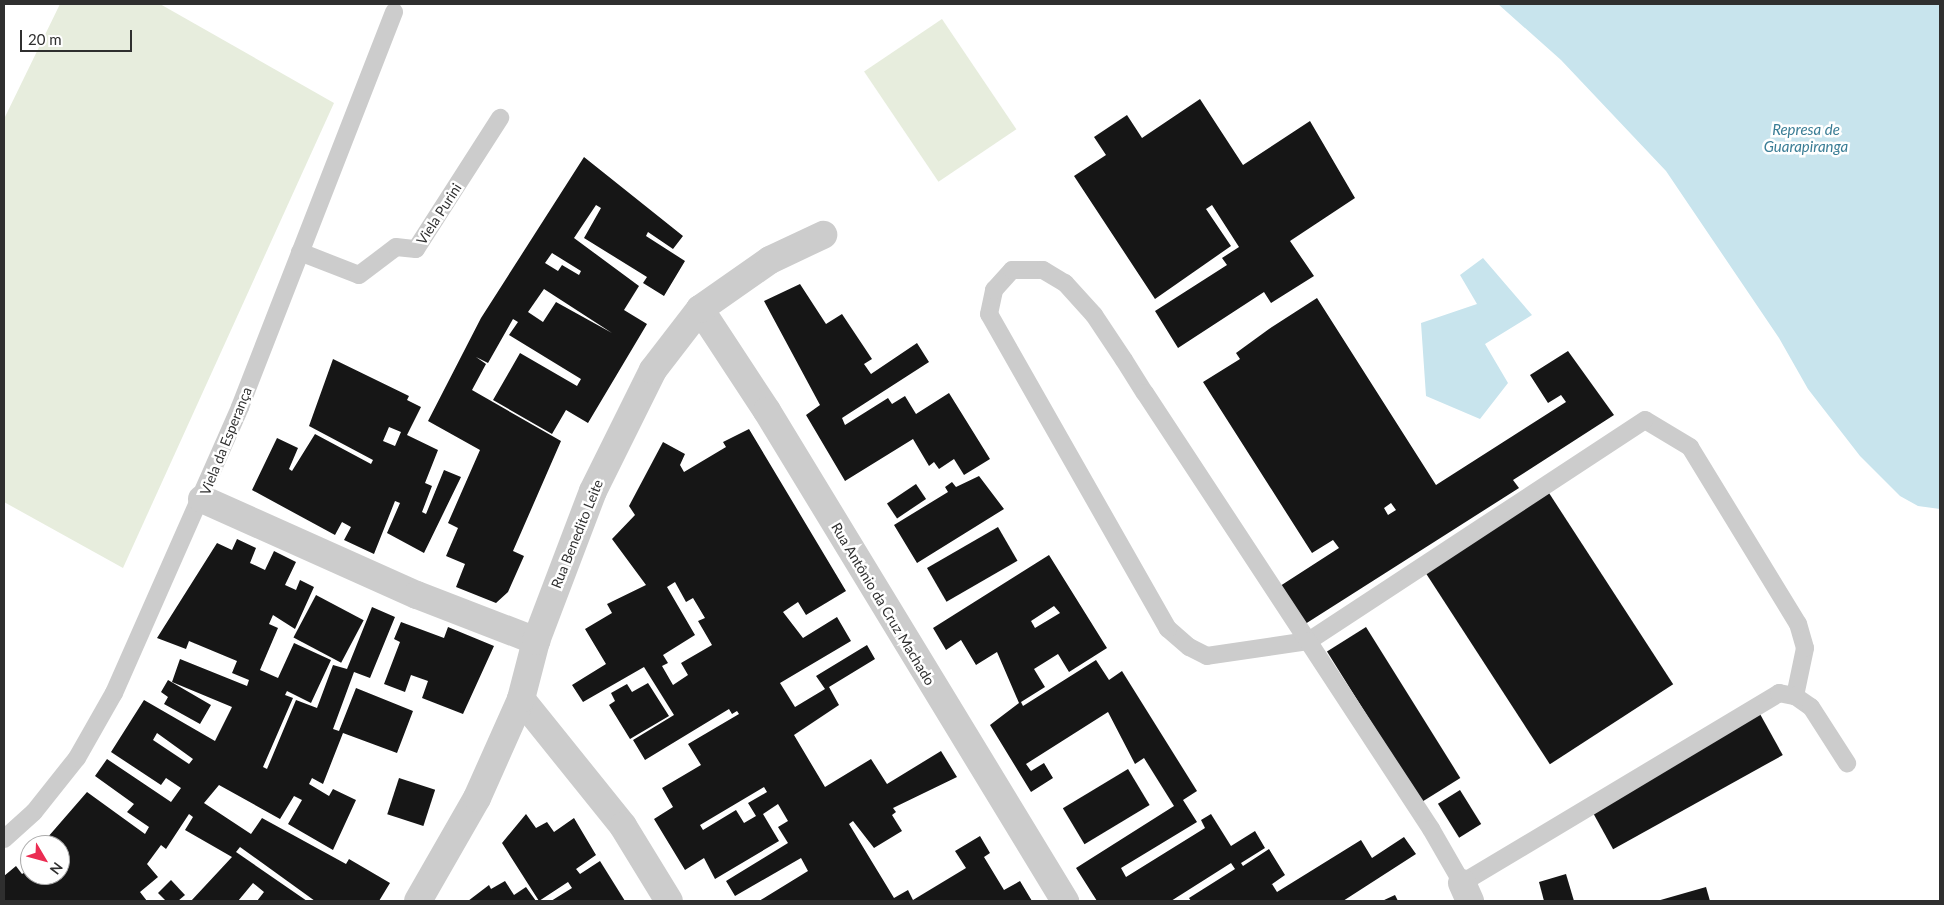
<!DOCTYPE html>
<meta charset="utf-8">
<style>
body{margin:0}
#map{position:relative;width:1944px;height:905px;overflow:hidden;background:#fff;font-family:Lato,sans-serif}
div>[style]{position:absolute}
.green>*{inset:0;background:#e7eddd;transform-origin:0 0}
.water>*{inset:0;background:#c8e4ed}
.building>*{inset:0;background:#161616;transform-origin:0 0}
.lane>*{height:18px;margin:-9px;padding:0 9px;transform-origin:9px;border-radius:9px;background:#ccc}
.street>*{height:28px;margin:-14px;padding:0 14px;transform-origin:14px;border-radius:14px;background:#ccc}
span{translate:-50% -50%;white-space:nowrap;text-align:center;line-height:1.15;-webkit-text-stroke:5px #fff;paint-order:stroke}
.street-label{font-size:14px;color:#2f2f2f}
.water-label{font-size:15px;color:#3a7d95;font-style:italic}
.frame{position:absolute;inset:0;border:5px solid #2f2f2f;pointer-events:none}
.north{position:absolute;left:20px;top:835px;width:50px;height:50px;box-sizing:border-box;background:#fff;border:1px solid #acacac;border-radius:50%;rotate:127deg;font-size:14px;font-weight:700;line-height:20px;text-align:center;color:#2f2f2f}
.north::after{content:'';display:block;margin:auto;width:18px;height:22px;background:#eb2c52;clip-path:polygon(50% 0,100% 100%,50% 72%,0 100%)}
.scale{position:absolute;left:20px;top:30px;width:112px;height:22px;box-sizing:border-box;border:2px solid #2f2f2f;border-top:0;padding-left:6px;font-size:15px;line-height:18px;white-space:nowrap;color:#2f2f2f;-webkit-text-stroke:4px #fff;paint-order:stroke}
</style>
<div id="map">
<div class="green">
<div style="clip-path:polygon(60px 4px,160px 4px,334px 103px,123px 568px,4px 502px,4px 119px)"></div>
<div style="left:942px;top:19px;width:133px;height:94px;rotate:56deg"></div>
</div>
<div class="water">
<div style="clip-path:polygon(1498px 4px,1940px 4px,1940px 509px,1918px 506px,1900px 496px,1860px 456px,1808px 389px,1779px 338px,1666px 171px,1561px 60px)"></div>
<div style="clip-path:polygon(1483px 258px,1532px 315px,1485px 344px,1508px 383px,1480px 419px,1426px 396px,1421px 323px,1477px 304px,1460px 275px)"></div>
</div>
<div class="building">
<div style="clip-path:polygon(1200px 99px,1243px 165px,1310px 121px,1355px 198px,1290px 241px,1314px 276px,1271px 303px,1264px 292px,1178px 348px,1155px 311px,1227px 265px,1222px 258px,1239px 247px,1212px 205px,1206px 209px,1231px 246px,1155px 299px,1074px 176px,1106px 155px,1094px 137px,1127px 115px,1142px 138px)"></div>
<div style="clip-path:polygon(evenodd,584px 157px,683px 236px,673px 249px,648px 232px,646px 236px,685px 261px,664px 296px,643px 283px,647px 277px,584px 238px,601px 208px,596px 205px,574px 238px,639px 286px,624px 310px,647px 324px,588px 423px,566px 410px,552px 434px,493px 400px,520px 353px,577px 386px,581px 379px,509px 335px,518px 322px,513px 319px,488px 363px,476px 357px,486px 364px,472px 390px,561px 441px,513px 551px,524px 556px,508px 592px,496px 603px,456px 587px,465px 564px,446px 556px,458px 528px,448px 523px,480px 450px,428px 421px,481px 318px,584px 157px,552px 253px,581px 271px,579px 275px,562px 265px,558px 271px,545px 263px,552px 253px,584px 157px,544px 289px,612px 333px,556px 302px,543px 322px,528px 312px,544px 289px)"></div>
<div style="clip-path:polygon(800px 284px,826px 324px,842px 314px,872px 359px,864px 364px,871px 374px,917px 343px,929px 362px,842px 418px,845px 425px,888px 398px,892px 404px,905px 396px,916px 414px,949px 393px,990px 459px,964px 475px,954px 459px,939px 469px,934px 462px,929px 466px,913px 439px,845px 481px,806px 415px,820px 405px,764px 301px)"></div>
<div style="clip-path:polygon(evenodd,1317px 298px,1436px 485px,1566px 402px,1561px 395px,1548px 403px,1530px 375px,1568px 351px,1614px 415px,1513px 480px,1519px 488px,1302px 626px,1277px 588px,1339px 548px,1333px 540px,1312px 553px,1203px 382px,1240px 359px,1236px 353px,1269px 329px,1317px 298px,1391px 503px,1396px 510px,1388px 515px,1384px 508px,1391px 503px)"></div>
<div style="clip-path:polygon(evenodd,333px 359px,409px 396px,407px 400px,421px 407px,407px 435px,438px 450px,425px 483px,432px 486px,422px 512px,426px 514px,444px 470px,461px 477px,424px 553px,387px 533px,400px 503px,395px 501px,374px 554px,344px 540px,351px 527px,342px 522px,335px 535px,252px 490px,277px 438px,298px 448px,289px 469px,292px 471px,315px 434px,371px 464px,373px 460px,309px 426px,333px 359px,389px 427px,401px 432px,395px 446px,383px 441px,389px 427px)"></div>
<div style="clip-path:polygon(evenodd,749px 429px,846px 591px,806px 615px,798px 602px,783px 612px,803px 638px,837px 617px,851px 641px,780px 683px,795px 707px,825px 689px,816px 676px,867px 645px,875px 659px,829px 687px,839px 705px,794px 735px,825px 787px,871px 759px,887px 784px,941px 751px,957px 777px,893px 808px,896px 812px,892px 815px,902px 831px,874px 848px,853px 821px,849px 824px,894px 898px,908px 890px,913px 900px,966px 868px,955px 851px,980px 836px,990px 853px,984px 857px,1004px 890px,1020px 881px,1032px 901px,759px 901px,808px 871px,801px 858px,735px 896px,726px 881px,788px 843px,778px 827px,788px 821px,778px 804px,763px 814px,779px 841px,715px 879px,704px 858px,685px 870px,654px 819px,673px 807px,662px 788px,701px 765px,688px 744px,739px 714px,737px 711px,732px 714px,729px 709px,645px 760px,633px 740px,674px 715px,644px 667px,583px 702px,572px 685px,606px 664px,585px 629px,612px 613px,607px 604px,646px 585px,612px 539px,635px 515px,629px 506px,663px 442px,685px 454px,680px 465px,684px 472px,726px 447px,723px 442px,749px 429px,675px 582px,686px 602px,693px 598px,705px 618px,698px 621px,712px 645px,681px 663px,688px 675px,673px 685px,662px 666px,668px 663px,663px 655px,695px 635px,667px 587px,675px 582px,749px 429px,764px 787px,767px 792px,748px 803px,756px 816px,744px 823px,736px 810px,703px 830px,700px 825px,764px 787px)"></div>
<div style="clip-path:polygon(979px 476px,1004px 509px,917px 563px,894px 525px,948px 492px,945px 487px,952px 482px,956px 487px)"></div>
<div style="left:916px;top:484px;width:18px;height:35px;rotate:56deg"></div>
<div style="left:1549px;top:493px;width:228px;height:147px;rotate:57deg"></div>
<div style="left:998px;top:527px;width:39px;height:82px;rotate:60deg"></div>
<div style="clip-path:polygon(evenodd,237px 539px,256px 548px,250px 563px,265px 570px,274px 551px,296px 562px,285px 585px,296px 590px,300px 580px,314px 587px,295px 629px,273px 615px,269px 624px,278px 628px,260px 670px,278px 678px,294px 643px,331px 660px,311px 703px,287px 691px,285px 695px,293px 698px,263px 767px,267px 769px,296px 700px,317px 708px,333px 665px,347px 669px,372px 607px,395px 617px,370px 678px,354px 672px,333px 729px,339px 731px,356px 688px,413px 711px,397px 753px,343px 733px,323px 784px,312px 778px,309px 784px,329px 796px,333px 789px,356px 800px,333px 850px,288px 824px,302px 800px,294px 796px,280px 819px,219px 785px,204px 803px,251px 834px,262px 818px,346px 864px,349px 859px,390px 883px,379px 901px,315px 901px,240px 847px,236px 852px,307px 901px,257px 901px,264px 892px,253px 883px,238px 901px,191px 901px,232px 857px,185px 830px,193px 817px,189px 814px,166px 849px,161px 845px,147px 864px,158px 877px,140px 892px,147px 901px,4px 901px,4px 876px,16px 866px,22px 874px,30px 869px,30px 875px,60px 875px,60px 845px,41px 845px,87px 792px,145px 834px,149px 827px,127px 812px,134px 804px,95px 776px,107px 759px,171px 802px,181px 788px,166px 778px,161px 785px,111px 752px,144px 700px,215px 741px,232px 707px,172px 682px,180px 659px,247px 686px,249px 680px,232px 673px,237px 661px,189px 641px,186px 649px,157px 638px,217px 543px,232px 550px,237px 539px,157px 733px,193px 759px,189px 764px,153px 740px,157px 733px)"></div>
<div style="clip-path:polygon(evenodd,1049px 555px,1107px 648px,1069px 672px,1058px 654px,1034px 669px,1045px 687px,1021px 702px,1023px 706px,1096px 660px,1109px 680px,1122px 671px,1197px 791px,1183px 800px,1197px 822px,1121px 868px,1126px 877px,1205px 828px,1201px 820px,1211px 814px,1231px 846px,1255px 831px,1265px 848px,1241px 863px,1243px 866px,1269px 849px,1285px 875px,1259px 893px,1272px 884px,1277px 892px,1361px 840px,1372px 858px,1404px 837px,1416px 854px,1343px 901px,1191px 901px,1189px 898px,1235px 869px,1231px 863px,1171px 901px,1097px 901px,1076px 868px,1174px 806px,1144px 758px,1135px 764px,1108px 712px,1026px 764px,1031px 771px,1044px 763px,1053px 778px,1031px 792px,990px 725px,1019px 703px,997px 652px,976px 665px,961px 640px,946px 650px,933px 628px,1049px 555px,1054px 606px,1060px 613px,1035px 628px,1031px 621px,1054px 606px)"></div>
<div style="left:316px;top:595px;width:54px;height:48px;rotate:28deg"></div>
<div style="clip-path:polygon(401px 622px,444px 638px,448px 627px,494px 646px,463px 714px,422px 698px,428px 681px,411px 675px,405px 692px,384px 684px,400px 642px,394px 639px)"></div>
<div style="left:1366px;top:627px;width:178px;height:46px;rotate:58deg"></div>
<div style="clip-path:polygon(168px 680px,211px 705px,200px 724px,164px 704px,168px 697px,161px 692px)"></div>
<div style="clip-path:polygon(648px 683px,669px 716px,630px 739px,609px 705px,615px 701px,611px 693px,627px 684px,632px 692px)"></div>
<div style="left:1760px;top:714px;width:47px;height:194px;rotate:61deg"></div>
<div style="left:1128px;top:769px;width:42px;height:76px;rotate:59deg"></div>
<div style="left:399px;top:778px;width:38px;height:38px;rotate:18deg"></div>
<div style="left:1460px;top:790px;width:40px;height:26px;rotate:58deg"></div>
<div style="clip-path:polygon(526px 814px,536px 828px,547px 822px,554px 832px,574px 818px,596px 855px,576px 869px,580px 874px,600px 861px,625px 901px,551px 901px,572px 888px,568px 882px,539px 901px,502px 843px)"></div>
<div style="clip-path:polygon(1566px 874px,1574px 901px,1544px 901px,1539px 882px)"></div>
<div style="clip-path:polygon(171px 880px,185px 895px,178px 901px,166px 901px,158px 893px)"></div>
<div style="clip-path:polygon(505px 881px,514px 895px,526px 887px,536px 901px,468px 901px,489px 885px,491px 889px)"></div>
<div style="clip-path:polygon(1706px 887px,1710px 901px,1657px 901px)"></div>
<div style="clip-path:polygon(1395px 895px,1398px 901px,1382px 901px)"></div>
</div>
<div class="lane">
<div style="left:300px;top:252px;width:63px;rotate:21.3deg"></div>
<div style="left:359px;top:275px;width:46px;rotate:-37.1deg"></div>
<div style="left:396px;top:247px;width:20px;rotate:6deg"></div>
<div style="left:416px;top:249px;width:156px;rotate:-57.3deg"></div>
<div style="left:1795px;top:696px;width:49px;rotate:-78.2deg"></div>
<div style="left:1805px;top:648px;width:25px;rotate:-106deg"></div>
<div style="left:1798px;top:624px;width:207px;rotate:-121.4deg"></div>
<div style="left:1690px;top:447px;width:52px;rotate:-149deg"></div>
<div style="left:1645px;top:420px;width:403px;rotate:146.7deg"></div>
<div style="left:1308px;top:641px;width:102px;rotate:171.6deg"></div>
<div style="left:1207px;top:656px;width:20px;rotate:-153deg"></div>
<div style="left:1189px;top:647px;width:28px;rotate:-139deg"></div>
<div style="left:1168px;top:629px;width:362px;rotate:-119.6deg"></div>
<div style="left:989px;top:314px;width:25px;rotate:-78deg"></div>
<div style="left:994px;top:290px;width:27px;rotate:-48deg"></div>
<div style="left:1012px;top:270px;width:31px"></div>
<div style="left:1043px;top:270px;width:26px;rotate:31deg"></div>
<div style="left:1065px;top:283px;width:43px;rotate:47.8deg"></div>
<div style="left:1094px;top:315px;width:54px;rotate:56.3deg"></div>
<div style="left:1124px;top:360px;width:39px;rotate:58deg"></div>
<div style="left:1145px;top:393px;width:297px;rotate:56.7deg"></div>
<div style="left:1308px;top:641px;width:225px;rotate:56.8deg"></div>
<div style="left:1431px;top:829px;width:62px;rotate:60.1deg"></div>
<div style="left:1462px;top:883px;width:370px;rotate:-30.9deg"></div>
<div style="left:1779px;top:693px;width:16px;rotate:11deg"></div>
<div style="left:1795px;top:696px;width:19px;rotate:35deg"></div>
<div style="left:1811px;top:707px;width:67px;rotate:57.3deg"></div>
<div style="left:4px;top:839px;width:40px;rotate:-42deg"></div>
<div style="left:34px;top:812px;width:69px;rotate:-51.5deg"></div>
<div style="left:77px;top:758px;width:75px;rotate:-60.4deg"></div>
<div style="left:114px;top:693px;width:313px;rotate:-66.2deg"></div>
<div style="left:240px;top:407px;width:424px;rotate:-68.7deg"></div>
</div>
<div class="street">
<div style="left:700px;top:309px;width:122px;rotate:56.7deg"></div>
<div style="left:767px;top:411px;width:574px;rotate:58.69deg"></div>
<div style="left:202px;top:499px;width:235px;rotate:24.1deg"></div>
<div style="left:417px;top:595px;width:128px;rotate:21.1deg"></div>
<div style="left:521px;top:699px;width:163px;rotate:51.2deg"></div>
<div style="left:623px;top:826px;width:88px;rotate:58.5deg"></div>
<div style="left:1462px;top:883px;width:20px;rotate:66deg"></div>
<div style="left:418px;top:901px;width:119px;rotate:-60.2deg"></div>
<div style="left:477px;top:798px;width:108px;rotate:-66deg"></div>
<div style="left:521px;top:699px;width:60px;rotate:-75.5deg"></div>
<div style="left:536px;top:641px;width:160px;rotate:-69.2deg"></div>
<div style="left:593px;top:491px;width:135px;rotate:-63.6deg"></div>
<div style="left:653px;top:370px;width:77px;rotate:-52.4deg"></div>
<div style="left:700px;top:309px;width:85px;rotate:-35deg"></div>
<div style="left:770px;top:260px;width:59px;rotate:-25.3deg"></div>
</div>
<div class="street-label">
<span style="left:439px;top:214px;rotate:-57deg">Viela Purini</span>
<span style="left:226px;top:441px;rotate:-68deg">Viela da Esperança</span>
<span style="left:577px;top:534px;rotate:-68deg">Rua Benedito Leite</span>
<span style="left:883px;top:604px;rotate:59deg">Rua Antônio da Cruz Machado</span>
</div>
<div class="water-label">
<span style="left:1806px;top:138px">Represa de<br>Guarapiranga</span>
</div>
<div class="frame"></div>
<div class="north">N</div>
<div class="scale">20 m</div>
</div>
